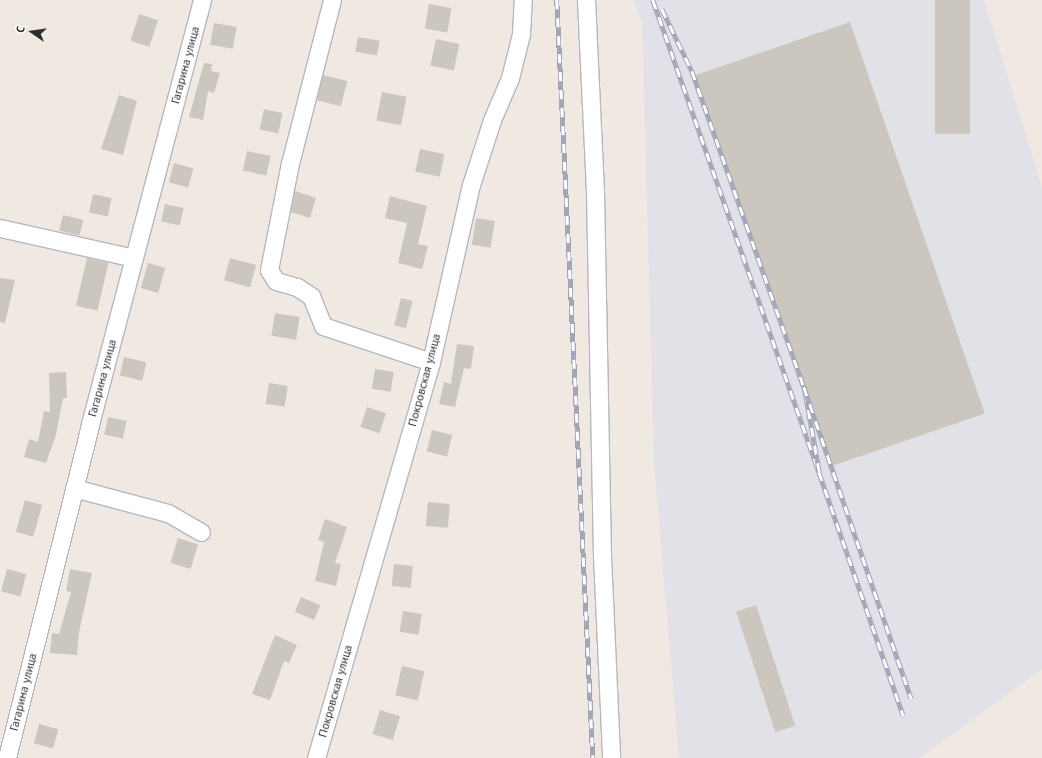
<!DOCTYPE html>
<meta charset="utf-8">
<style>
body{margin:0}
#map{position:relative;width:1042px;height:758px;overflow:hidden;background:#efe9e1;font-family:"PT Sans",sans-serif}
div>[style]{position:absolute}
.industrial>*{inset:0;background:#e3e1e8}
.building>*{inset:0;background:#cbc7bf;transform-origin:0 0}
.roads{filter:drop-shadow(1px 0 #b4b7c1) drop-shadow(-1px 0 #b4b7c1) drop-shadow(0 1px #b4b7c1) drop-shadow(0 -1px #b4b7c1)}
.minor>*{height:17px;margin:-8.5px;padding:0 8.5px;transform-origin:8.5px;border-radius:8.5px;background:#fff}
.rail>*{height:4.5px;margin-top:-2.25px;transform-origin:0;background:repeating-linear-gradient(90deg,#fff 0 9px,#a3a6b8 0 18px);box-sizing:border-box;border-block:1px solid #a3a6b8}
span{translate:-50% -50%;white-space:nowrap;text-align:center;line-height:1.15;-webkit-text-stroke:4px #fff;paint-order:stroke}
.street-label{font-size:12px;color:#2e2e2e}
.north{position:absolute;left:12px;top:12px;width:40px;height:40px;-webkit-text-stroke:3px #fff;paint-order:stroke;rotate:283deg;font-size:11px;font-weight:700;line-height:16px;text-align:center;color:#2e2e2e}
.north::after{content:'';display:block;margin:auto;width:14px;height:18px;background:#2e2e2e;clip-path:polygon(50% 0,100% 100%,50% 72%,0 100%)}
</style>
<div id="map">
<div class="industrial">
<div style="clip-path:polygon(633px 0,984px 0,1042px 187px,1042px 669px,920px 758px,679px 758px,654px 462px,642px 23px)"></div>
</div>
<div class="building">
<div style="left:935px;top:0;width:35px;height:134px"></div>
<div style="left:429px;top:4px;width:23px;height:25px;rotate:10deg"></div>
<div style="left:139px;top:14px;width:20px;height:28px;rotate:18deg"></div>
<div style="left:850px;top:22px;width:414px;height:164px;rotate:71deg"></div>
<div style="left:214px;top:23px;width:23px;height:22px;rotate:10deg"></div>
<div style="left:358px;top:37px;width:22px;height:15px;rotate:10deg"></div>
<div style="left:436px;top:39px;width:24px;height:27px;rotate:12deg"></div>
<div style="clip-path:polygon(204px 63px,212px 64px,211px 71px,220px 73px,214px 93px,208px 91px,203px 120px,189px 117px)"></div>
<div style="left:323px;top:75px;width:25px;height:26px;rotate:14deg"></div>
<div style="left:382px;top:92px;width:25px;height:29px;rotate:11deg"></div>
<div style="clip-path:polygon(119px 95px,137px 101px,123px 155px,101px 149px)"></div>
<div style="left:264px;top:109px;width:19px;height:21px;rotate:12deg"></div>
<div style="left:420px;top:149px;width:25px;height:23px;rotate:12deg"></div>
<div style="left:247px;top:151px;width:24px;height:20px;rotate:12deg"></div>
<div style="left:174px;top:163px;width:20px;height:20px;rotate:15deg"></div>
<div style="clip-path:polygon(295px 191px,316px 198px,310px 218px,291px 212px)"></div>
<div style="left:93px;top:194px;width:19px;height:19px;rotate:12deg"></div>
<div style="clip-path:polygon(390px 196px,427px 206px,418px 244px,428px 246px,422px 269px,398px 263px,407px 223px,385px 218px)"></div>
<div style="left:165px;top:204px;width:19px;height:18px;rotate:12deg"></div>
<div style="left:63px;top:215px;width:21px;height:16px;rotate:14deg"></div>
<div style="left:476px;top:218px;width:19px;height:27px;rotate:9deg"></div>
<div style="left:87px;top:258px;width:22px;height:49px;rotate:13deg"></div>
<div style="left:230px;top:258px;width:27px;height:23px;rotate:15deg"></div>
<div style="left:148px;top:263px;width:18px;height:26px;rotate:16deg"></div>
<div style="clip-path:polygon(0 278px,15px 280px,5px 323px,0 322px)"></div>
<div style="left:401px;top:298px;width:12px;height:28px;rotate:14deg"></div>
<div style="left:275px;top:313px;width:25px;height:23px;rotate:9deg"></div>
<div style="clip-path:polygon(457px 344px,474px 346px,471px 369px,464px 368px,455px 407px,439px 404px,444px 382px,451px 384px)"></div>
<div style="left:124px;top:357px;width:23px;height:19px;rotate:13deg"></div>
<div style="left:375px;top:369px;width:19px;height:20px;rotate:9deg"></div>
<div style="clip-path:polygon(66px 372px,67px 398px,63px 398px,56px 435px,46px 463px,24px 457px,29px 439px,38px 442px,44px 411px,50px 412px,49px 373px)"></div>
<div style="left:269px;top:383px;width:19px;height:21px;rotate:9deg"></div>
<div style="left:367px;top:407px;width:20px;height:21px;rotate:18deg"></div>
<div style="left:108px;top:417px;width:19px;height:18px;rotate:12deg"></div>
<div style="left:432px;top:430px;width:21px;height:22px;rotate:14deg"></div>
<div style="left:25px;top:500px;width:18px;height:33px;rotate:16deg"></div>
<div style="left:428px;top:502px;width:22px;height:24px;rotate:5deg"></div>
<div style="clip-path:polygon(325px 519px,347px 527px,335px 563px,341px 564px,336px 586px,315px 581px,324px 542px,318px 540px)"></div>
<div style="left:178px;top:538px;width:21px;height:26px;rotate:17deg"></div>
<div style="left:394px;top:564px;width:19px;height:22px;rotate:6deg"></div>
<div style="left:7px;top:569px;width:20px;height:23px;rotate:15deg"></div>
<div style="clip-path:polygon(70px 569px,92px 573px,79px 632px,77px 655px,50px 653px,52px 633px,59px 634px,71px 592px,66px 591px)"></div>
<div style="left:301px;top:597px;width:21px;height:16px;rotate:23deg"></div>
<div style="left:756px;top:605px;width:127px;height:21px;rotate:72deg"></div>
<div style="left:403px;top:611px;width:19px;height:21px;rotate:9deg"></div>
<div style="clip-path:polygon(275px 635px,297px 645px,289px 663px,284px 661px,270px 700px,252px 694px)"></div>
<div style="left:402px;top:666px;width:23px;height:30px;rotate:13deg"></div>
<div style="left:380px;top:710px;width:21px;height:25px;rotate:17deg"></div>
<div style="left:39px;top:724px;width:20px;height:20px;rotate:15deg"></div>
</div>
<div class="roads">
<div class="minor">
<div style="left:332px;top:0;width:168px;rotate:104.4deg"></div>
<div style="left:290px;top:163px;width:109px;rotate:101.1deg"></div>
<div style="left:269px;top:270px;width:13px;rotate:58deg"></div>
<div style="left:276px;top:281px;width:22px;rotate:16deg"></div>
<div style="left:297px;top:287px;width:17px;rotate:33deg"></div>
<div style="left:311px;top:296px;width:32px;rotate:68deg"></div>
<div style="left:323px;top:326px;width:114px;rotate:18.4deg"></div>
<div style="left:586px;top:0;width:192px;rotate:87.3deg"></div>
<div style="left:595px;top:192px;width:364px;rotate:88.9deg"></div>
<div style="left:602px;top:556px;width:202px;rotate:87.4deg"></div>
<div style="left:0;top:228px;width:137px;rotate:12.6deg"></div>
<div style="left:74px;top:488px;width:97px;rotate:14.9deg"></div>
<div style="left:168px;top:513px;width:38px;rotate:30deg"></div>
<div style="left:7px;top:758px;width:344px;rotate:-76deg"></div>
<div style="left:90px;top:424px;width:439px;rotate:-75.2deg"></div>
<div style="left:316px;top:758px;width:412px;rotate:-73.8deg"></div>
<div style="left:431px;top:362px;width:181px;rotate:-77.3deg"></div>
<div style="left:471px;top:185px;width:68px;rotate:-72.1deg"></div>
<div style="left:492px;top:120px;width:46px;rotate:-66.8deg"></div>
<div style="left:510px;top:78px;width:45px;rotate:-76deg"></div>
<div style="left:521px;top:34px;width:34px;rotate:-87deg"></div>
</div>
</div>
<div class="rail">
<div style="left:557px;top:0;width:759px;rotate:87.28deg"></div>
<div style="left:653px;top:0;width:500px;rotate:70.62deg"></div>
<div style="left:819px;top:472px;width:86px;rotate:-100deg"></div>
<div style="left:804px;top:387px;width:329px;rotate:71deg"></div>
<div style="left:662px;top:9px;width:69px;rotate:64.2deg"></div>
<div style="left:692px;top:71px;width:335px;rotate:70.5deg"></div>
<div style="left:819px;top:472px;width:257px;rotate:70.9deg"></div>
</div>
<div class="street-label">
<span style="left:185px;top:65px;rotate:-75deg">Гагарина улица</span>
<span style="left:102px;top:378px;rotate:-75deg">Гагарина улица</span>
<span style="left:424px;top:380px;rotate:-75deg">Покровская улица</span>
<span style="left:335px;top:691px;rotate:-74deg">Покровская улица</span>
<span style="left:23px;top:692px;rotate:-76deg">Гагарина улица</span>
</div>
<div class="north">С</div>
</div>
